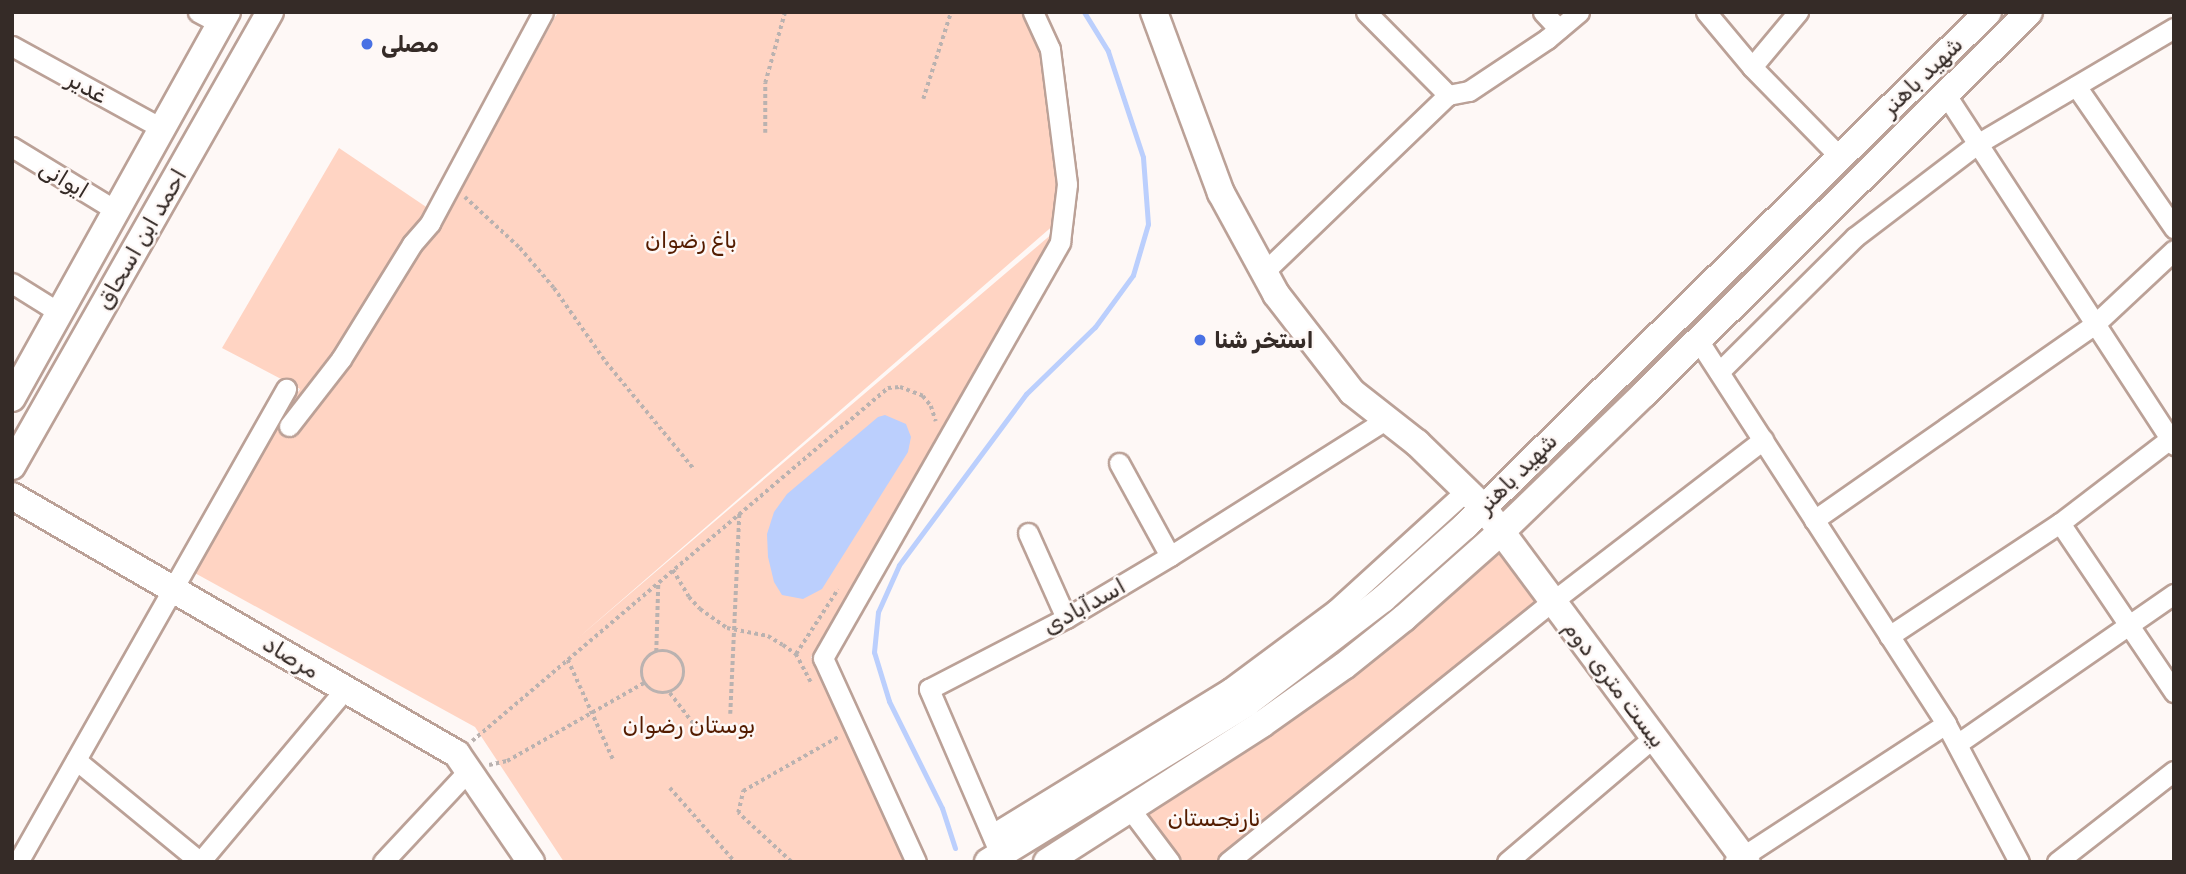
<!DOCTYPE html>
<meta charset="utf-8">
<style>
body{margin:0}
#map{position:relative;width:2186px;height:874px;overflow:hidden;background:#fef8f6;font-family:Rubik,"Noto Sans Arabic",sans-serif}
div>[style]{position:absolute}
.green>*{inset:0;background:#ffd4c3}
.water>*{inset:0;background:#bbcffd}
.stream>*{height:5px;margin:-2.5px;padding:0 2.5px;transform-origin:2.5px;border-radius:2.5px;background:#bbcffd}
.path>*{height:3.5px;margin-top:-1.75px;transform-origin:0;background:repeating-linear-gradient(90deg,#bab2b0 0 3.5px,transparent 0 7px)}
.path>.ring{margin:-1.75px;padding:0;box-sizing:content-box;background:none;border:3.5px solid #bab2b0;border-radius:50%}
.roads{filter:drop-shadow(2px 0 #bba197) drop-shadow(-2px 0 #bba197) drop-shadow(0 2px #bba197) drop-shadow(0 -2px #bba197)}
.street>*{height:19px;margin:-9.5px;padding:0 9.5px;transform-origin:9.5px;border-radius:9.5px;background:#fff}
.secondary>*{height:26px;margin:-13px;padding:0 13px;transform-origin:13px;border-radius:13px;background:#fff}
.dots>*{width:19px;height:19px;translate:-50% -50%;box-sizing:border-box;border:4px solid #fef8f6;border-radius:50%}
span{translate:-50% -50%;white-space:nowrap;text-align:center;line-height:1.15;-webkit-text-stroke:5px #fef8f6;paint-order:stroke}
.poi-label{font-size:23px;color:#352b27;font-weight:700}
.left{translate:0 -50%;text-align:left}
.street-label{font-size:23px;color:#352b27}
.park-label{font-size:23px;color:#541c00}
.frame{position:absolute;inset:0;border:14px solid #352b27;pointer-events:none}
</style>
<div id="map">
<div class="green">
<div style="clip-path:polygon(558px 12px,1029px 12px,1050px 49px,1063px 217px,578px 638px,1053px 233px,811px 657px,816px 671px,898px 818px,910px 862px,564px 862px,475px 727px,193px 572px,300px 389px,222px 348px,339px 148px,444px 219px)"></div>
<div style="clip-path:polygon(1502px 544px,1548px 605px,1228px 862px,1184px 862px,1142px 812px,1260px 740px,1359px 672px,1479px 561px)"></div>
</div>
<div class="water">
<div style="clip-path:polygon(885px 415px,906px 424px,911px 437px,908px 452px,822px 589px,803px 599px,782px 595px,774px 582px,768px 557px,767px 534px,774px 512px,787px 494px,878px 417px)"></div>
</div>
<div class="stream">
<div style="left:955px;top:848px;width:42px;rotate:-108deg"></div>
<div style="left:942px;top:808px;width:119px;rotate:-116.4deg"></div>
<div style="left:889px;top:701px;width:51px;rotate:-107deg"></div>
<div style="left:874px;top:652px;width:40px;rotate:-84.3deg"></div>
<div style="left:878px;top:612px;width:51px;rotate:-65.9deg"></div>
<div style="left:899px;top:565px;width:213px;rotate:-53.4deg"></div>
<div style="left:1026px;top:394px;width:96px;rotate:-44.2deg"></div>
<div style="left:1095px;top:327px;width:64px;rotate:-53.8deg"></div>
<div style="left:1133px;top:275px;width:53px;rotate:-73.6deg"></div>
<div style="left:1148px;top:224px;width:67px;rotate:-94.3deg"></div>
<div style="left:1143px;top:157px;width:112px;rotate:-108.3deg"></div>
<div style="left:1108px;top:51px;width:46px;rotate:-121.6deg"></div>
</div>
<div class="path">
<div style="left:923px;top:99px;width:91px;rotate:-72.2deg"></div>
<div style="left:765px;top:133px;width:50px;rotate:-90deg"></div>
<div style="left:765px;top:83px;width:74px;rotate:-74.3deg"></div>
<div style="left:465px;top:197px;width:75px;rotate:42.8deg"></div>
<div style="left:520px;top:248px;width:52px;rotate:49.6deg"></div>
<div style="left:554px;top:288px;width:90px;rotate:54.9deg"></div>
<div style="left:606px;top:362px;width:137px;rotate:50.6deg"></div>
<div style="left:673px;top:570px;width:31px;rotate:59deg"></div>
<div style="left:689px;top:597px;width:16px;rotate:47deg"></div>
<div style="left:700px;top:609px;width:33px;rotate:35deg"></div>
<div style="left:727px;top:628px;width:42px;rotate:11deg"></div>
<div style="left:768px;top:636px;width:17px;rotate:31deg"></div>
<div style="left:783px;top:645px;width:16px;rotate:35deg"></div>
<div style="left:796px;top:654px;width:32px;rotate:62deg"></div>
<div class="ring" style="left:642px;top:651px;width:38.5px;height:38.5px"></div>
<div style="left:656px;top:652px;width:68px;rotate:-88.3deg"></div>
<div style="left:796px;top:654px;width:77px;rotate:-57.1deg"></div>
<div style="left:568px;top:660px;width:109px;rotate:65.6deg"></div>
<div style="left:670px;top:693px;width:43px;rotate:52.6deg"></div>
<div style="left:730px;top:714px;width:200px;rotate:-87.4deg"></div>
<div style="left:472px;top:741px;width:546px;rotate:-40.32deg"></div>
<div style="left:888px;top:388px;width:12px;rotate:-5deg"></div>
<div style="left:900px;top:387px;width:25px;rotate:21deg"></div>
<div style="left:923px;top:396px;width:13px;rotate:51deg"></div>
<div style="left:931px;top:406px;width:16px;rotate:72deg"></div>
<div style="left:489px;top:765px;width:18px;rotate:-13deg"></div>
<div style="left:507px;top:761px;width:158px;rotate:-29.7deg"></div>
<div style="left:670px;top:788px;width:98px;rotate:48.7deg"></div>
<div style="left:791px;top:862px;width:72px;rotate:-137.2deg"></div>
<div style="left:738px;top:813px;width:23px;rotate:-77deg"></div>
<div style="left:743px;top:791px;width:109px;rotate:-29.6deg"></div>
</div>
<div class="roads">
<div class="street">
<div style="left:198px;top:12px;width:26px;rotate:28deg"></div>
<div style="left:1366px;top:12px;width:117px;rotate:45.3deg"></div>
<div style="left:1543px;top:12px;width:23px;rotate:47deg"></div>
<div style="left:1706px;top:12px;width:72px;rotate:50.1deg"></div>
<div style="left:1752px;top:67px;width:126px;rotate:45.6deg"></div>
<div style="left:12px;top:46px;width:172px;rotate:28.8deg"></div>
<div style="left:1752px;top:67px;width:72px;rotate:-50.1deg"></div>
<div style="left:2076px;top:86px;width:173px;rotate:55.4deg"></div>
<div style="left:1946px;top:95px;width:418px;rotate:56.9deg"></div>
<div style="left:12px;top:147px;width:123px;rotate:31.4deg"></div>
<div style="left:1264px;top:272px;width:255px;rotate:-43.9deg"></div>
<div style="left:1448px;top:95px;width:21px;rotate:-11deg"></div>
<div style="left:1469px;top:91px;width:94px;rotate:-33.7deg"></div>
<div style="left:1547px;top:39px;width:42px;rotate:-40.2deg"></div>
<div style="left:12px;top:283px;width:57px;rotate:32deg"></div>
<div style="left:1698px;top:340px;width:457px;rotate:57.1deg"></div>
<div style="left:1946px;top:724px;width:156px;rotate:62.1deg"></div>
<div style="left:1719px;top:372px;width:192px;rotate:-44.8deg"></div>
<div style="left:1855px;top:237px;width:153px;rotate:-37.3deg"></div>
<div style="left:1977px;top:144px;width:229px;rotate:-30.5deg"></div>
<div style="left:289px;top:426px;width:85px;rotate:-52.2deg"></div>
<div style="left:341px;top:359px;width:135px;rotate:-58.3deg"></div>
<div style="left:412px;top:244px;width:28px;rotate:-49deg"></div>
<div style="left:430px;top:223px;width:239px;rotate:-61.8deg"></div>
<div style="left:1119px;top:463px;width:106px;rotate:61.3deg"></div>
<div style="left:1814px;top:520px;width:343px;rotate:-34.9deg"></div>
<div style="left:2095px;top:324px;width:108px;rotate:-43.1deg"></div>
<div style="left:2060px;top:523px;width:204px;rotate:56deg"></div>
<div style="left:1028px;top:533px;width:93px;rotate:65.9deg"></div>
<div style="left:1889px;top:636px;width:205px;rotate:-33.5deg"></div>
<div style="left:2060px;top:523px;width:138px;rotate:-37.4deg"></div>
<div style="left:1957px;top:744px;width:264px;rotate:-34.7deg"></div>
<div style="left:76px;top:760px;width:161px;rotate:39.4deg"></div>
<div style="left:200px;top:862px;width:226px;rotate:-50deg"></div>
<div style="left:1130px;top:809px;width:66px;rotate:53deg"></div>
<div style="left:992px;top:834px;width:279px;rotate:-31.5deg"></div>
<div style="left:1230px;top:688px;width:131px;rotate:-36.6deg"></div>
<div style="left:1335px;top:610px;width:177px;rotate:-42.3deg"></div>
<div style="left:1000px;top:854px;width:180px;rotate:-113.3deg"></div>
<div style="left:929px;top:689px;width:154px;rotate:-27.4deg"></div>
<div style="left:1066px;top:618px;width:121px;rotate:-30.8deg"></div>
<div style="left:1170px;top:556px;width:257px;rotate:-32.3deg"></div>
<div style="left:18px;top:862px;width:544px;rotate:-60.46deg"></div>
<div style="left:383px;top:862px;width:126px;rotate:-46.9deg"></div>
<div style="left:916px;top:862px;width:224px;rotate:-114.5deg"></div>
<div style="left:823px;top:658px;width:479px;rotate:-60.3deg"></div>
<div style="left:1060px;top:242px;width:58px;rotate:-83.1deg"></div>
<div style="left:1067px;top:184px;width:136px;rotate:-97.2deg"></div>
<div style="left:1050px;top:49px;width:41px;rotate:-114.7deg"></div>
<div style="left:1228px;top:862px;width:417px;rotate:-38.8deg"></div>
<div style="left:1553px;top:601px;width:265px;rotate:-37.5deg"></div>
<div style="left:1507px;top:862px;width:193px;rotate:-40.4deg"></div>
<div style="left:1734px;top:862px;width:253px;rotate:-33.1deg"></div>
<div style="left:2057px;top:862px;width:148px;rotate:-37.9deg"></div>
</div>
<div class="secondary">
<div style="left:1154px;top:12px;width:193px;rotate:69.7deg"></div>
<div style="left:1221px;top:193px;width:115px;rotate:61.4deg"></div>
<div style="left:1276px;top:294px;width:124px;rotate:52.2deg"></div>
<div style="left:1352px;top:392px;width:83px;rotate:38.1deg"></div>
<div style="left:1417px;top:443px;width:92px;rotate:44.1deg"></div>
<div style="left:1483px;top:507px;width:442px;rotate:53.4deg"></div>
<div style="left:12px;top:398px;width:442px;rotate:-60.9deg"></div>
<div style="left:12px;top:466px;width:522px;rotate:-60.39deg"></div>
<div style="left:12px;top:496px;width:514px;rotate:30.1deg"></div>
<div style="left:457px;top:754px;width:131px;rotate:55.6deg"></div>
<div style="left:988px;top:862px;width:304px;rotate:-31.5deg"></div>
<div style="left:1247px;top:703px;width:171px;rotate:-37.4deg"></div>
<div style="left:1383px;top:599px;width:110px;rotate:-41.7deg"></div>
<div style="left:1465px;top:526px;width:733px;rotate:-44.5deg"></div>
<div style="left:1047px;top:862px;width:255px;rotate:-32.7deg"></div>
<div style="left:1262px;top:724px;width:100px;rotate:-35.3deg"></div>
<div style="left:1344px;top:666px;width:77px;rotate:-38.7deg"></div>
<div style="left:1404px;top:618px;width:130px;rotate:-41.6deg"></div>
<div style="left:1501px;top:532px;width:199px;rotate:-44deg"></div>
<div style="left:1644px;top:394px;width:542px;rotate:-44.78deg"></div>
</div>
</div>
<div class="dots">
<div style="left:367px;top:44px;background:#4971e4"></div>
<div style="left:1200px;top:340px;background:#4971e4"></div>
</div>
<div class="poi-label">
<span class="left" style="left:381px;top:44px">مصلی</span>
<span class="left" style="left:1214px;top:340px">استخر شنا</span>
</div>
<div class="street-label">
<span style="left:1922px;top:76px;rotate:-44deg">شهید باهنر</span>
<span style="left:87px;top:87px;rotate:29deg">غدیر</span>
<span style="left:64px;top:179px;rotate:31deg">ایوانی</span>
<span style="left:141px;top:239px;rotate:-60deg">احمد ابن اسحاق</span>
<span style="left:1517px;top:473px;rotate:-45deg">شهید باهنر</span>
<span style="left:1084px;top:606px;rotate:-29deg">اسدآبادی</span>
<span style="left:291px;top:657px;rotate:31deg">مرصاد</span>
<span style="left:1615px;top:684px;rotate:53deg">بیست متری دوم</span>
</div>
<div class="park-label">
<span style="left:691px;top:240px">باغ رضوان</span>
<span style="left:689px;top:725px">بوستان رضوان</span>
<span style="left:1214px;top:818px">نارنجستان</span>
</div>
<div class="frame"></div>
</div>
